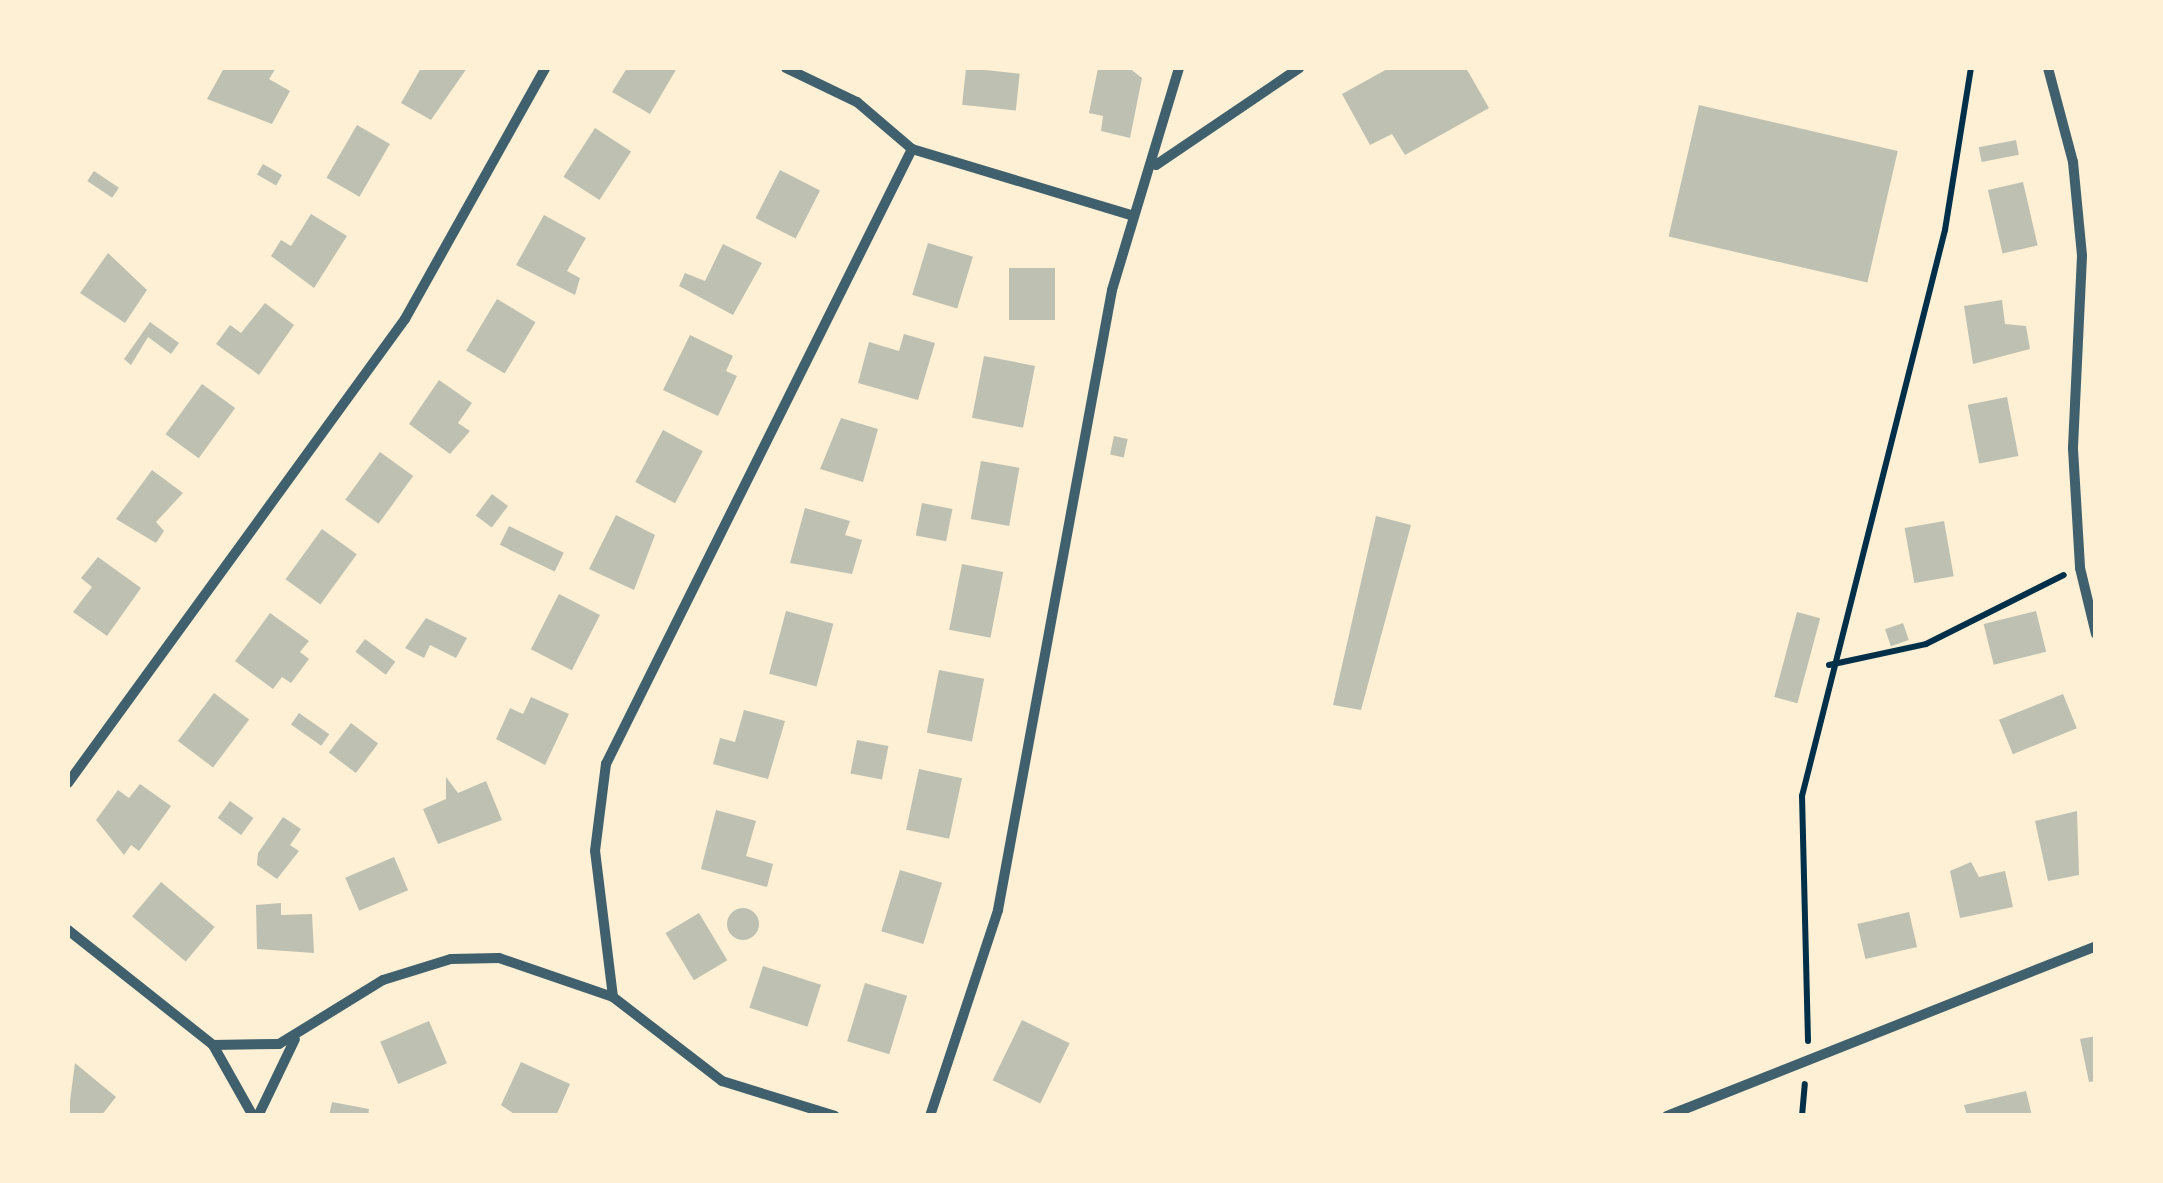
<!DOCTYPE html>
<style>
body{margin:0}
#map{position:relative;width:2163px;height:1183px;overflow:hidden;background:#fdf0d5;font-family:Karla,sans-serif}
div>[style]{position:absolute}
.building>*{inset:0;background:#bec0b2;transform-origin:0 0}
.round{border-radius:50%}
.path>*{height:6px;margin:-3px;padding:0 3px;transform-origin:3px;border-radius:3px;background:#003049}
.minor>*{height:10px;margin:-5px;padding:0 5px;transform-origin:5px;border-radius:5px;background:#3f606c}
span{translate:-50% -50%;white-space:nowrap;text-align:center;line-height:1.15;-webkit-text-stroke:10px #fdf0d5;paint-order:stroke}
.frame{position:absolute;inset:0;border:70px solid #fdf0d5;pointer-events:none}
</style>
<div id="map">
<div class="building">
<div style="clip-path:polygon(224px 68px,276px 68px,269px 79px,290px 91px,272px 124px,207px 99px)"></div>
<div style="clip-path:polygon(421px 68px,467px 68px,431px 120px,401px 103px)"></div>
<div style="clip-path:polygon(627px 68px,677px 68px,650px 114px,612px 92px)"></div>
<div style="left:966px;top:68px;width:54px;height:37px;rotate:6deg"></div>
<div style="clip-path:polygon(1098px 68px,1129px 68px,1142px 78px,1130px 138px,1101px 131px,1103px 116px,1089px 113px)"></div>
<div style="clip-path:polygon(1389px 68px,1466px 68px,1489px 108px,1405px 155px,1392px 134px,1370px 145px,1342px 94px)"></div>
<div style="left:1699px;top:105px;width:204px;height:135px;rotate:13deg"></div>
<div style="left:357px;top:125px;width:38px;height:61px;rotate:30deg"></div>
<div style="left:595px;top:128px;width:43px;height:58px;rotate:33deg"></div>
<div style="left:2016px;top:140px;width:15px;height:38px;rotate:79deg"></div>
<div style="left:263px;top:164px;width:22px;height:12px;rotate:30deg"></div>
<div style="left:780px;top:170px;width:45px;height:54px;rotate:27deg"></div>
<div style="left:94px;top:171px;width:30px;height:12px;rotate:34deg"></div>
<div style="left:2023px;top:182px;width:65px;height:36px;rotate:77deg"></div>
<div style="clip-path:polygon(311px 214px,347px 236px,314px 288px,271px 256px,281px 240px,291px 246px)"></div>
<div style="clip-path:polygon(544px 215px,586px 238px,567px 271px,580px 278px,575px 295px,516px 265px)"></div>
<div style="left:928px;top:243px;width:47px;height:54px;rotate:17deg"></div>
<div style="clip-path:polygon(723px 244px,762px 263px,733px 315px,679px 286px,685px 273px,705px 281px)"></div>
<div style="clip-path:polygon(108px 253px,147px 290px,125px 323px,80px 293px)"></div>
<div style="left:1009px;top:268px;width:46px;height:52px"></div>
<div style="left:497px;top:299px;width:45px;height:60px;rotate:31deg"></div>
<div style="clip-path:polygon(2002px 300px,2005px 324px,2026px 326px,2030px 349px,1973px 364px,1964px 306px)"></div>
<div style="clip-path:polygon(265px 303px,294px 325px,259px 375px,216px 344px,230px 325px,241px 333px)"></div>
<div style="clip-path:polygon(150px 322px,179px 343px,171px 354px,148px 337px,131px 365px,124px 359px)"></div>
<div style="clip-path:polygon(904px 334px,935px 343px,918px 400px,858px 383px,869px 342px,899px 351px)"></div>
<div style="clip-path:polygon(690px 335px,733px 356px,726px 371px,737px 376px,718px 416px,663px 390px)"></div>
<div style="left:984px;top:356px;width:52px;height:63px;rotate:11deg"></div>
<div style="clip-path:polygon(439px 380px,472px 403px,458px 423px,470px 431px,450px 454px,409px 424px)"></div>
<div style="left:202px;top:384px;width:41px;height:62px;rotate:36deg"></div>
<div style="left:2007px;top:397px;width:60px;height:40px;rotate:79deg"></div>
<div style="clip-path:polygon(841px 418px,878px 429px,863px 482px,820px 469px)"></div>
<div style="left:663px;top:430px;width:45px;height:59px;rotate:28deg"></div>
<div style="left:1114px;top:436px;width:14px;height:19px;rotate:12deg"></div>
<div style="left:380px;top:452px;width:41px;height:59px;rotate:36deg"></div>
<div style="left:981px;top:461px;width:39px;height:59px;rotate:10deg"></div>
<div style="clip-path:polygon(152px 470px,183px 493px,156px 522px,164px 531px,156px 543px,116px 519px)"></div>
<div style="left:492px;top:494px;width:20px;height:27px;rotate:37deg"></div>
<div style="left:922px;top:503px;width:31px;height:33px;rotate:11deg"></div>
<div style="clip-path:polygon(805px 508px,850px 521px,845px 535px,862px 540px,852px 574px,790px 563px)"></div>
<div style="clip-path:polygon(616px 515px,655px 535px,634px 590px,589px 569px)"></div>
<div style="clip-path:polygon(1376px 516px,1411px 525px,1361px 710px,1333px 705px)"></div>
<div style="left:1944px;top:521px;width:56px;height:40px;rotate:80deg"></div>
<div style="left:509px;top:526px;width:61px;height:21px;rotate:26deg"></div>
<div style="left:322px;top:529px;width:43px;height:62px;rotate:36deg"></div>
<div style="clip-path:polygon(98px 557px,141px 588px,107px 636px,73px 612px,92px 587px,81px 578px)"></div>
<div style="left:962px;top:564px;width:42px;height:67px;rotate:11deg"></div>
<div style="left:559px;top:594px;width:46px;height:62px;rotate:27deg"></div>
<div style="left:786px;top:611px;width:49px;height:65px;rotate:15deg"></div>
<div style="left:2036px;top:611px;width:42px;height:54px;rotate:76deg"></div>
<div style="left:1797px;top:612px;width:24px;height:88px;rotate:15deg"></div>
<div style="clip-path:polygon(270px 613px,309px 641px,300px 652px,309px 659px,291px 683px,282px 677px,273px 689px,235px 661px)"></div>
<div style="clip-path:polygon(426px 618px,467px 638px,456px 658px,430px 645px,424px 658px,405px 648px)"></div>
<div style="left:1903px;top:623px;width:18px;height:19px;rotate:71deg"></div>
<div style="left:365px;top:639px;width:38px;height:16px;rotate:37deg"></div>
<div style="left:939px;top:670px;width:46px;height:64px;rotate:11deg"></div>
<div style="left:214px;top:693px;width:44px;height:60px;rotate:37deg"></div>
<div style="left:2063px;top:694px;width:37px;height:69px;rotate:68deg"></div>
<div style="clip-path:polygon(531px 697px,569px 714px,545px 765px,496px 739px,510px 708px,523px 714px)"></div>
<div style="clip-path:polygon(744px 710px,785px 721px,768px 779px,713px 764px,720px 738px,735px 742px)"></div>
<div style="left:299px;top:713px;width:37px;height:14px;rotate:35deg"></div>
<div style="left:351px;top:723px;width:34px;height:37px;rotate:37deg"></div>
<div style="left:857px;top:740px;width:32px;height:34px;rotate:11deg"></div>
<div style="left:919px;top:769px;width:44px;height:62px;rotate:12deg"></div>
<div style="clip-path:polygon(446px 777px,458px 793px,486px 781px,502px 820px,438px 844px,423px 809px,446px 799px)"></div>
<div style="clip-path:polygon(140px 784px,171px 806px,139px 851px,131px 845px,124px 855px,96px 820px,118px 790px,129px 798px)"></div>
<div style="left:230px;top:801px;width:29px;height:21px;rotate:36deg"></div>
<div style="clip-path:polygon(716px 810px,756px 821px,746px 856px,773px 864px,767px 887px,701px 869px)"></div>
<div style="clip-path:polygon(2077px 811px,2079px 875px,2048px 881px,2035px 821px)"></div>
<div style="clip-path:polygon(283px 817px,301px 829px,290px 845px,299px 851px,277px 879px,257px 865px,258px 853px)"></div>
<div style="left:394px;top:857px;width:36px;height:53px;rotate:67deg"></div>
<div style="clip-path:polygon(1971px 862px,1979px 877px,2005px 871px,2013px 907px,1960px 918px,1950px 871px)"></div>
<div style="left:900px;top:870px;width:44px;height:64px;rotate:17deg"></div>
<div style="left:161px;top:882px;width:70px;height:45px;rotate:40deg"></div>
<div style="clip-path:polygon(281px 903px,281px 915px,312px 914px,314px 953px,257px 949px,256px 905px)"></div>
<div class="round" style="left:727px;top:908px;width:32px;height:32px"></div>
<div style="left:1909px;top:912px;width:36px;height:53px;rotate:77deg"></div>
<div style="left:699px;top:913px;width:55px;height:39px;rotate:59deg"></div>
<div style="left:763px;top:966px;width:61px;height:44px;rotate:18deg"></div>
<div style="left:865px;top:983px;width:44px;height:61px;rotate:17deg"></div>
<div style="left:1022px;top:1020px;width:53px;height:67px;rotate:26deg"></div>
<div style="left:429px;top:1021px;width:46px;height:53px;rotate:67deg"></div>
<div style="clip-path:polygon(2096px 1036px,2096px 1081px,2089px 1082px,2080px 1039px)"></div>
<div style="clip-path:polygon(521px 1062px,570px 1084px,556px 1116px,517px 1116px,501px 1105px)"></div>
<div style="clip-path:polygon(75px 1063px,116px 1097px,101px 1116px,68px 1116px)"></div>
<div style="clip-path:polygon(2026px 1091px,2032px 1116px,1967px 1116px,1964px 1105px)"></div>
<div style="clip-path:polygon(332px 1102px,369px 1109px,368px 1116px,329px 1116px)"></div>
</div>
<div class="path">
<div style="left:1829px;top:665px;width:99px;rotate:-12.2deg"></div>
<div style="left:1926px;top:644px;width:154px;rotate:-26.6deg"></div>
<div style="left:1808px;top:1041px;width:245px;rotate:-91.4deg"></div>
<div style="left:1802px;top:796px;width:584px;rotate:-75.82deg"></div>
<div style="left:1945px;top:230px;width:164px;rotate:-80.9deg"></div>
<div style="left:1802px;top:1116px;width:32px;rotate:-85deg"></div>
</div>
<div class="minor">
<div style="left:786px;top:68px;width:79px;rotate:25.6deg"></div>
<div style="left:857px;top:102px;width:72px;rotate:40.5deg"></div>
<div style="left:912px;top:149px;width:228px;rotate:16.8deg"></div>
<div style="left:2048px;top:68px;width:97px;rotate:75.1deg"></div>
<div style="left:2073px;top:162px;width:94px;rotate:84.5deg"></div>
<div style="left:2082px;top:256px;width:193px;rotate:92.7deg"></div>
<div style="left:2073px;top:449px;width:119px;rotate:86.6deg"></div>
<div style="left:2080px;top:568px;width:68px;rotate:76.4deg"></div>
<div style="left:1156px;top:165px;width:173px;rotate:-34.1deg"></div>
<div style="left:68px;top:783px;width:573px;rotate:-54.01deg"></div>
<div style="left:405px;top:319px;width:287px;rotate:-60.8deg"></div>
<div style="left:68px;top:930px;width:185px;rotate:38.4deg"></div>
<div style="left:213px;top:1045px;width:66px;rotate:-0.9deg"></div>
<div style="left:279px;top:1044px;width:122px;rotate:-31.6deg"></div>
<div style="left:383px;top:980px;width:71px;rotate:-17.2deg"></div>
<div style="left:451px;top:959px;width:48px;rotate:-1.2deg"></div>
<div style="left:499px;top:958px;width:120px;rotate:18.9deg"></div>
<div style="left:613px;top:997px;width:138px;rotate:37.6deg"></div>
<div style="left:722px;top:1081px;width:118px;rotate:17.2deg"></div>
<div style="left:613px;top:997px;width:147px;rotate:-97deg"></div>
<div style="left:595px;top:851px;width:88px;rotate:-82.8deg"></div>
<div style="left:606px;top:764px;width:687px;rotate:-63.55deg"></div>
<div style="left:213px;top:1045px;width:81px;rotate:60.6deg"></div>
<div style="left:258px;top:1116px;width:85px;rotate:-64.3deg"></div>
<div style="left:930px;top:1116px;width:217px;rotate:-71.7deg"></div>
<div style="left:998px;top:910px;width:630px;rotate:-79.58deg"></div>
<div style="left:1112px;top:290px;width:232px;rotate:-73.2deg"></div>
<div style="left:1667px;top:1116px;width:461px;rotate:-21.6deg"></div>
</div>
<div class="frame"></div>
</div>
